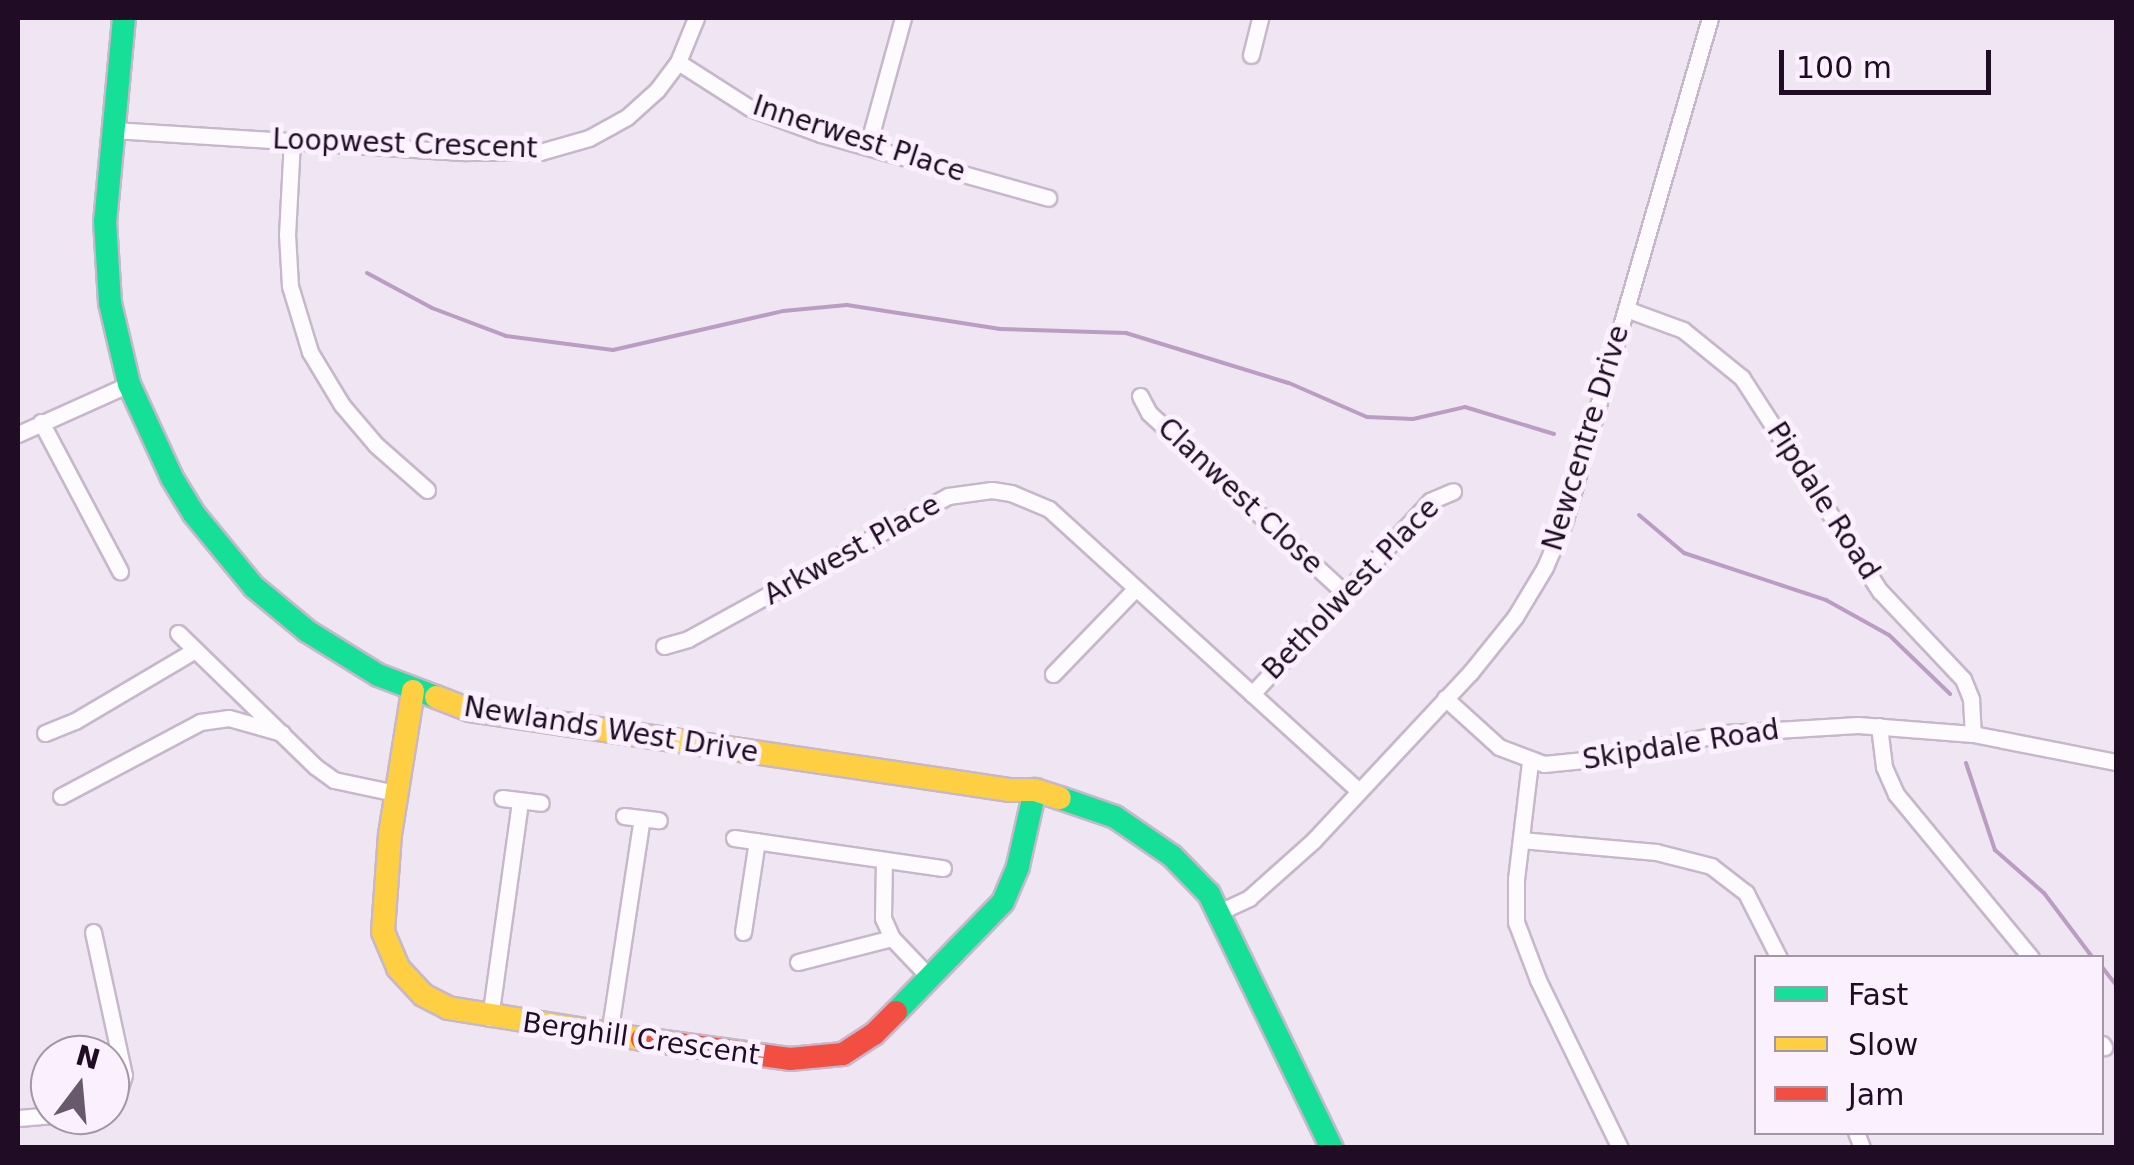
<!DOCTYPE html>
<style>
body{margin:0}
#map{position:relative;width:2134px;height:1165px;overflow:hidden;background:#f0e5f3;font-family:"DejaVu Sans",sans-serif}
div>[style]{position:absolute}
.stream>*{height:4px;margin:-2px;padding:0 2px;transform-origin:2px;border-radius:2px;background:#bb9cc3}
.roads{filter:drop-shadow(2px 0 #c6b8ca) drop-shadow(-2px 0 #c6b8ca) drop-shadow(0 2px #c6b8ca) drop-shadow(0 -2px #c6b8ca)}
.street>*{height:15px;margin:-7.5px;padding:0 7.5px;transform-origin:7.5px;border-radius:7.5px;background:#fdfbfd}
.fast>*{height:22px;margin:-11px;padding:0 11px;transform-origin:11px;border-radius:11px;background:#16e098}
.slow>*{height:22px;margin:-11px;padding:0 11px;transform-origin:11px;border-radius:11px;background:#ffcf43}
.jam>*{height:22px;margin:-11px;padding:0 11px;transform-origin:11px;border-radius:11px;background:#f24e42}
span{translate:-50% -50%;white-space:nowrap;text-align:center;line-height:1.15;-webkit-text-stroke:10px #fbf1fe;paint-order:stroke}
.street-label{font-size:28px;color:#200d25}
.frame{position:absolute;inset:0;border:20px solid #200d25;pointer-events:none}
.legend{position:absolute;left:1754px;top:955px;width:350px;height:180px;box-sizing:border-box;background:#fbf1fe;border:2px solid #a396a7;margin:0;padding:12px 18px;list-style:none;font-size:30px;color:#200d25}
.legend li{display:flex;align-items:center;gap:20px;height:50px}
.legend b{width:50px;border:2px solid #a396a7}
.north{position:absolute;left:30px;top:1035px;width:100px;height:100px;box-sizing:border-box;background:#fbf1fe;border:2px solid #a396a7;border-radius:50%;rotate:16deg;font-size:28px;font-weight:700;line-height:40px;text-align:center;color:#200d25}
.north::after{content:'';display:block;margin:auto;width:35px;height:45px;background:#69596d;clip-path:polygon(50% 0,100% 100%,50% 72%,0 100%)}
.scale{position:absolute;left:1779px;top:50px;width:212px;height:45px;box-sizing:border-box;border:5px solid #200d25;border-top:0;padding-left:12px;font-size:30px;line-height:35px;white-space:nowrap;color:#200d25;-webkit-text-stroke:8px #fbf1fe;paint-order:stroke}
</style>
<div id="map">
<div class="stream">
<div style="left:367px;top:273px;width:74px;rotate:28.3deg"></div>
<div style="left:432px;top:308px;width:79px;rotate:20.7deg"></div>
<div style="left:506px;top:336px;width:108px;rotate:7.5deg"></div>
<div style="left:613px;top:350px;width:174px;rotate:-12.9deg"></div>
<div style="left:783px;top:311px;width:64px;rotate:-5.4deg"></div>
<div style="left:847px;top:305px;width:155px;rotate:8.9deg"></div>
<div style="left:1000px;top:329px;width:126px;rotate:1.8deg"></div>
<div style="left:1126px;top:333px;width:170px;rotate:17.1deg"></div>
<div style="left:1289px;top:383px;width:85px;rotate:23.6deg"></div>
<div style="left:1367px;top:417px;width:46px;rotate:2.5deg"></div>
<div style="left:1413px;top:419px;width:53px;rotate:-13deg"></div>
<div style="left:1465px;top:407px;width:93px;rotate:16.9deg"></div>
<div style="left:1639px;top:515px;width:59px;rotate:40.2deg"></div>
<div style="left:1684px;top:553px;width:150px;rotate:18.3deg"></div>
<div style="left:1826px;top:600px;width:72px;rotate:29.1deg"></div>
<div style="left:1889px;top:635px;width:85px;rotate:44deg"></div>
<div style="left:1966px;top:763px;width:92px;rotate:71.6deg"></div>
<div style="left:1995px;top:850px;width:65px;rotate:41.3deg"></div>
<div style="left:2044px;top:893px;width:81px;rotate:53deg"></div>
<div style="left:2102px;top:967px;width:23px;rotate:52deg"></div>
</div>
<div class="roads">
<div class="street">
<div style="left:1251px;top:55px;width:38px;rotate:-76deg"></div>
<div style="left:678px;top:62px;width:85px;rotate:32.6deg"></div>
<div style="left:750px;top:108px;width:76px;rotate:20.1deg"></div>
<div style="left:821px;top:134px;width:236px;rotate:15.7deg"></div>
<div style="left:113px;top:130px;width:354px;rotate:3.6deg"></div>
<div style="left:466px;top:152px;width:74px"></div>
<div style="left:540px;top:152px;width:51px;rotate:-15.9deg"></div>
<div style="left:589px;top:138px;width:43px;rotate:-28.9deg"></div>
<div style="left:627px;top:117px;width:40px;rotate:-42deg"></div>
<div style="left:657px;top:90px;width:35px;rotate:-53deg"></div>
<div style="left:678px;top:62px;width:48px;rotate:-67.8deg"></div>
<div style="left:292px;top:140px;width:94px;rotate:93deg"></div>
<div style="left:287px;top:234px;width:52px;rotate:86.7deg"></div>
<div style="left:290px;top:286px;width:69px;rotate:73.1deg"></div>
<div style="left:310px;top:352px;width:62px;rotate:58.9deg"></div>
<div style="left:342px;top:405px;width:52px;rotate:49.6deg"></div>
<div style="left:376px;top:445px;width:68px;rotate:41.4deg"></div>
<div style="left:868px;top:145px;width:132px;rotate:-74.6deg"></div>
<div style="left:1626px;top:309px;width:61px;rotate:20.2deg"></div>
<div style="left:1683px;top:330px;width:76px;rotate:39.1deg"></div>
<div style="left:1742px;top:378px;width:254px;rotate:57.1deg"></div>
<div style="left:1880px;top:591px;width:121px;rotate:46.7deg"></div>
<div style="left:1963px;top:679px;width:22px;rotate:68deg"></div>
<div style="left:1971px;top:699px;width:35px;rotate:87deg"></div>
<div style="left:1140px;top:396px;width:19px;rotate:62deg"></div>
<div style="left:1149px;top:413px;width:266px;rotate:42.6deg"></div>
<div style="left:41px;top:422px;width:169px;rotate:62.1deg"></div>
<div style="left:18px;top:434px;width:122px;rotate:-24.2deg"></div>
<div style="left:178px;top:633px;width:192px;rotate:44.2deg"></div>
<div style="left:316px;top:767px;width:22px;rotate:36deg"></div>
<div style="left:334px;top:780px;width:62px;rotate:12deg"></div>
<div style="left:664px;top:646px;width:25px;rotate:-16deg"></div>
<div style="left:688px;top:639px;width:297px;rotate:-28.8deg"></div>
<div style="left:948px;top:496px;width:44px;rotate:-7.8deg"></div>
<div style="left:992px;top:490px;width:19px;rotate:9deg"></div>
<div style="left:1011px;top:493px;width:41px;rotate:22.8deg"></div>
<div style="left:1049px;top:509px;width:419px;rotate:42.3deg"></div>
<div style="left:1053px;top:674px;width:118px;rotate:-46deg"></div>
<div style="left:1252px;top:694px;width:263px;rotate:-47.3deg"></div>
<div style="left:1430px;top:501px;width:25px;rotate:-23deg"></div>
<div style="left:1445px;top:698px;width:73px;rotate:42.2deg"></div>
<div style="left:1499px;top:747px;width:48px;rotate:20.7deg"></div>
<div style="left:1544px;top:764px;width:50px;rotate:-5.7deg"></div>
<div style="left:1594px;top:759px;width:136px;rotate:-11.1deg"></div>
<div style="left:1727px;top:733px;width:131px;rotate:-3.5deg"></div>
<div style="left:1858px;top:725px;width:115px;rotate:4.5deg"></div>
<div style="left:1973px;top:734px;width:146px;rotate:11.1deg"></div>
<div style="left:1879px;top:726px;width:41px;rotate:83deg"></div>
<div style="left:1884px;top:767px;width:30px;rotate:66deg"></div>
<div style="left:1896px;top:794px;width:212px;rotate:50.5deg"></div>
<div style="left:45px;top:733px;width:32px;rotate:-22deg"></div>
<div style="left:75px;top:721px;width:139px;rotate:-30.6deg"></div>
<div style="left:1530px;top:762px;width:118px;rotate:96.8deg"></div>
<div style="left:1516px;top:879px;width:43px;rotate:90deg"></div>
<div style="left:1516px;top:922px;width:62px;rotate:69.2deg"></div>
<div style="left:1538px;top:980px;width:187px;rotate:64deg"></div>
<div style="left:61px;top:796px;width:157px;rotate:-28deg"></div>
<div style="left:200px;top:722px;width:29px;rotate:-8deg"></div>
<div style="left:229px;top:718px;width:55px;rotate:15.8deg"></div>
<div style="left:502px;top:798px;width:39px;rotate:7deg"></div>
<div style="left:624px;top:816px;width:35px;rotate:7deg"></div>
<div style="left:734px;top:838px;width:211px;rotate:8.2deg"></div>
<div style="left:1521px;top:840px;width:136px;rotate:5.1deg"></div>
<div style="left:1656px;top:852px;width:57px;rotate:14.3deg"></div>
<div style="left:1711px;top:866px;width:44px;rotate:37.6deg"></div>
<div style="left:1746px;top:893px;width:73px;rotate:63.1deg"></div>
<div style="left:884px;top:860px;width:58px;rotate:91deg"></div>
<div style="left:883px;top:918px;width:22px;rotate:66deg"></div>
<div style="left:892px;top:938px;width:57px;rotate:46.4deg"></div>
<div style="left:1215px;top:914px;width:38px;rotate:-25deg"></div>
<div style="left:1249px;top:898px;width:87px;rotate:-41.7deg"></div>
<div style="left:1314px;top:840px;width:229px;rotate:-47deg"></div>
<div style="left:1470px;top:673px;width:72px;rotate:-51.2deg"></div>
<div style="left:1515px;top:617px;width:58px;rotate:-59deg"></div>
<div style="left:1545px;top:567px;width:51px;rotate:-66.9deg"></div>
<div style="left:1565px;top:520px;width:523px;rotate:-73.89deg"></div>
<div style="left:93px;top:932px;width:146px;rotate:77.8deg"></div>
<div style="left:124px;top:1075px;width:23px;rotate:108deg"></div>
<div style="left:117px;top:1097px;width:9px;rotate:144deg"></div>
<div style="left:743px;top:932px;width:92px;rotate:-81.3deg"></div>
<div style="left:798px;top:962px;width:97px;rotate:-14.3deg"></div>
<div style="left:490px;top:1018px;width:219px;rotate:-82.1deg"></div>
<div style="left:609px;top:1035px;width:219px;rotate:-81.4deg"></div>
<div style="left:2102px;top:1044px;width:4px;rotate:56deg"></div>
<div style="left:18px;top:1118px;width:36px;rotate:-5deg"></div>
<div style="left:1856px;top:1132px;width:17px;rotate:69deg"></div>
</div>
<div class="fast">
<div style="left:124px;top:18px;width:204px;rotate:95.3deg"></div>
<div style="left:105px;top:221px;width:82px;rotate:86.5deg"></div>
<div style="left:110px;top:303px;width:83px;rotate:76.8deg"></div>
<div style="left:129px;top:384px;width:103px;rotate:65.4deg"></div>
<div style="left:172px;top:478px;width:42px;rotate:58.6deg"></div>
<div style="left:194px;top:514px;width:94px;rotate:50.6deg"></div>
<div style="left:254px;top:587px;width:69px;rotate:39.7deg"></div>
<div style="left:307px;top:631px;width:84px;rotate:31.8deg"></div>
<div style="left:378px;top:675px;width:62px;rotate:20.8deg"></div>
<div style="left:1060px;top:798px;width:58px;rotate:19.1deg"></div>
<div style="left:1115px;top:817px;width:69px;rotate:34.4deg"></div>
<div style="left:1172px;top:856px;width:53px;rotate:45.8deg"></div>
<div style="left:1209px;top:894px;width:282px;rotate:64.2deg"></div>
<div style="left:896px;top:1012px;width:153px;rotate:-45.8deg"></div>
<div style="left:1003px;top:902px;width:39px;rotate:-67deg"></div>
<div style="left:1018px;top:866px;width:78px;rotate:-77.4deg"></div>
</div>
<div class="slow">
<div style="left:413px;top:691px;width:145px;rotate:99.1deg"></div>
<div style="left:390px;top:834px;width:98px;rotate:94.1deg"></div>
<div style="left:383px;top:932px;width:39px;rotate:67deg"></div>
<div style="left:398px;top:968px;width:37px;rotate:47deg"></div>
<div style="left:423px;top:995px;width:28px;rotate:27deg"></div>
<div style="left:448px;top:1008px;width:196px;rotate:9.1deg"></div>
<div style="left:436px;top:697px;width:36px;rotate:21deg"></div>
<div style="left:470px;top:710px;width:546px;rotate:8.43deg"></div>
<div style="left:1010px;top:790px;width:25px"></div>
<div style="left:1035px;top:790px;width:26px;rotate:18deg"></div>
</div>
<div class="jam">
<div style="left:642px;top:1039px;width:149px;rotate:7.7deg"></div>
<div style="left:790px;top:1059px;width:53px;rotate:-5.4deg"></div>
<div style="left:843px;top:1054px;width:37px;rotate:-33deg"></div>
<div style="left:874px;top:1034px;width:31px;rotate:-45deg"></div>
</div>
</div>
<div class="street-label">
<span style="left:859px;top:139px;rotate:18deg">Innerwest Place</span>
<span style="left:405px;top:144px;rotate:2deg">Loopwest Crescent</span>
<span style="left:1586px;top:438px;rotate:-73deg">Newcentre Drive</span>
<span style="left:1240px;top:496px;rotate:43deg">Clanwest Close</span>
<span style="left:1823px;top:501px;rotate:57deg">Pipdale Road</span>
<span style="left:852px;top:550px;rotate:-29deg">Arkwest Place</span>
<span style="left:1351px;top:589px;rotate:-46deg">Betholwest Place</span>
<span style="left:611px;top:730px;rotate:9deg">Newlands West Drive</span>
<span style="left:1681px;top:745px;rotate:-9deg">Skipdale Road</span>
<span style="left:641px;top:1039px;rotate:8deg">Berghill Crescent</span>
</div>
<div class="frame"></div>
<ul class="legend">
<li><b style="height:12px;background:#16e098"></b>Fast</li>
<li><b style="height:12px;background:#ffcf43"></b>Slow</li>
<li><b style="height:12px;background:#f24e42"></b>Jam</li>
</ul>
<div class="north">N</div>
<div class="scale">100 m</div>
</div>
